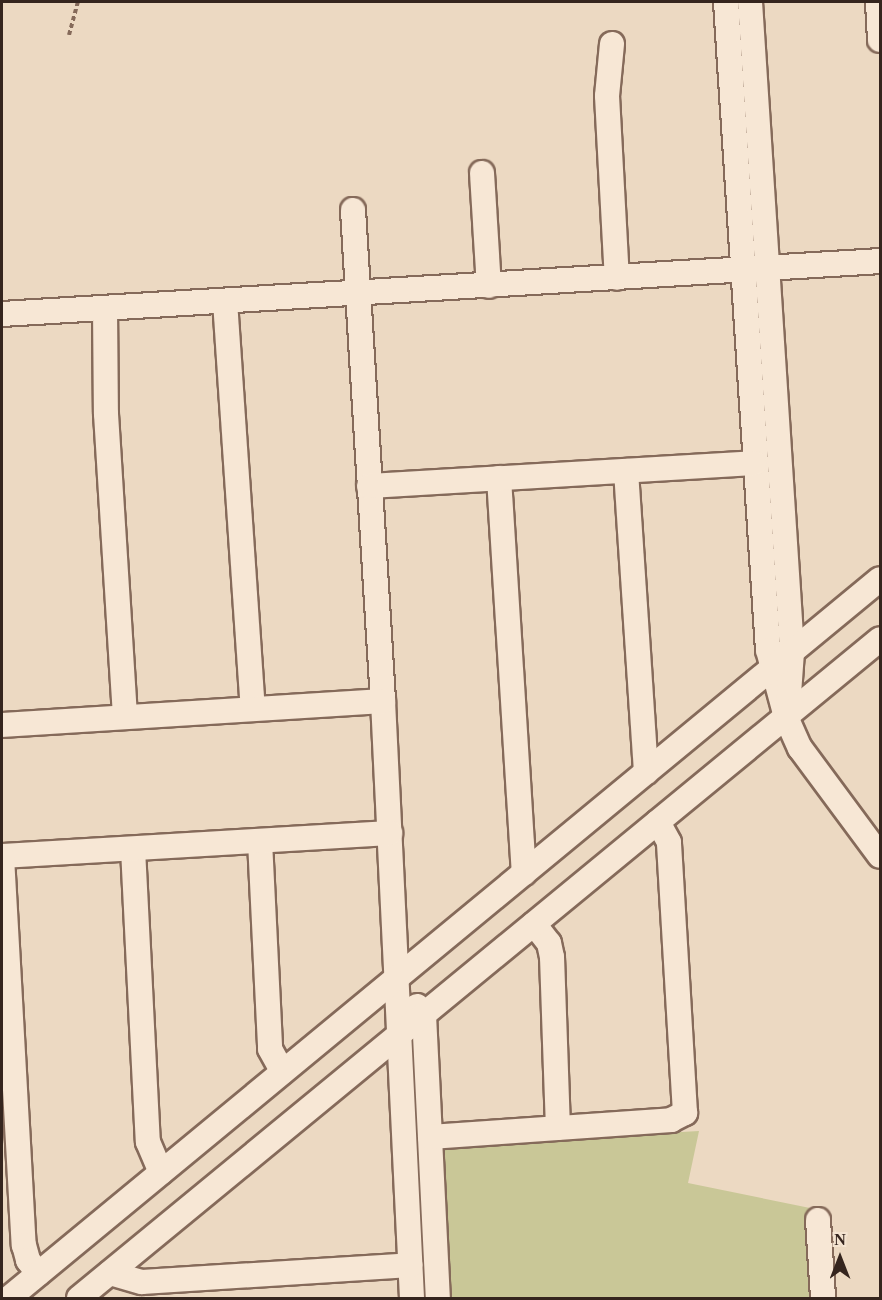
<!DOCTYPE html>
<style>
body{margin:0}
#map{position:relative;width:882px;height:1300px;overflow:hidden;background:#ecd9c2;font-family:"Times New Roman",serif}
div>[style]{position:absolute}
.green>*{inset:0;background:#c9c797}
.path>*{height:4px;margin-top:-2px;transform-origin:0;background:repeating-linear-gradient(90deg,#856a5a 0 4.5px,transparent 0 7.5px)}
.roads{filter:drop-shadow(2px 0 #856a5a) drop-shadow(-2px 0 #856a5a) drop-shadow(0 2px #856a5a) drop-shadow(0 -2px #856a5a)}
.minor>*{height:24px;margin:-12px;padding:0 12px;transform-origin:12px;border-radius:12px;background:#f7e7d5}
span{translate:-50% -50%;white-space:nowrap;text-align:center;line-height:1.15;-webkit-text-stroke:4.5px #f4e4d1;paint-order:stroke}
.frame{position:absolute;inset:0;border:3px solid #35251e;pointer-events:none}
.north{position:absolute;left:810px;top:1228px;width:60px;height:60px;-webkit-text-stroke:4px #f4e4d1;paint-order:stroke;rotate:0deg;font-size:16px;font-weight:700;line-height:24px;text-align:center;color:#35251e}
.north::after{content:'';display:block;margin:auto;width:21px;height:27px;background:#35251e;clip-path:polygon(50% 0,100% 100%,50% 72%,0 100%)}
</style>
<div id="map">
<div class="green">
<div style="clip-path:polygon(699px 1131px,688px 1183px,810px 1208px,815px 1298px,449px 1298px,441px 1146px)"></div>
</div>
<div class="path">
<div style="left:69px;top:35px;width:34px;rotate:-75deg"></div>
</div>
<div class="roads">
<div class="minor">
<div style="left:726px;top:2px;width:649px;rotate:86.29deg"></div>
<div style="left:768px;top:650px;width:69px;rotate:75deg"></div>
<div style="left:786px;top:717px;width:34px;rotate:66deg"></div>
<div style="left:800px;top:748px;width:134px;rotate:53.5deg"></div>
<div style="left:750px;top:2px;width:651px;rotate:86.3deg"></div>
<div style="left:792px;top:652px;width:56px;rotate:94.1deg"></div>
<div style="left:878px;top:2px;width:38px;rotate:87deg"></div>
<div style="left:612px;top:44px;width:52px;rotate:95.5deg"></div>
<div style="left:607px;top:96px;width:182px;rotate:86.9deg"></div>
<div style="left:482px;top:173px;width:113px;rotate:86.5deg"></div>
<div style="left:353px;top:210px;width:492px;rotate:86.5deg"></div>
<div style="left:383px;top:701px;width:598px;rotate:87.22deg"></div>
<div style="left:225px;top:301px;width:408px;rotate:86.1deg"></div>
<div style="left:105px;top:308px;width:106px;rotate:89.5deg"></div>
<div style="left:106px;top:414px;width:303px;rotate:86.4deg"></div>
<div style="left:2px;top:314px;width:880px;rotate:-3.45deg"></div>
<div style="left:626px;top:471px;width:302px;rotate:86.2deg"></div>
<div style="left:499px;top:478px;width:396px;rotate:86.4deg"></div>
<div style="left:369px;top:486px;width:386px;rotate:-3.4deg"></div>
<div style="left:2px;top:725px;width:382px;rotate:-3.6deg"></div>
<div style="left:260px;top:841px;width:208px;rotate:87.2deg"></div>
<div style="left:270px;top:1049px;width:26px;rotate:61deg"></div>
<div style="left:133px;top:849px;width:293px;rotate:87.1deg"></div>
<div style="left:148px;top:1142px;width:33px;rotate:67deg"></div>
<div style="left:2px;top:856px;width:389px;rotate:-3.4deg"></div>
<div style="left:2px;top:857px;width:389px;rotate:86.8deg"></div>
<div style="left:24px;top:1245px;width:16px;rotate:75deg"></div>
<div style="left:28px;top:1260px;width:17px;rotate:54deg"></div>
<div style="left:534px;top:924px;width:24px;rotate:52deg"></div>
<div style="left:549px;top:943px;width:14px;rotate:78deg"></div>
<div style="left:552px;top:957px;width:171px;rotate:88deg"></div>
<div style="left:417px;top:1006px;width:11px;rotate:52deg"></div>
<div style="left:424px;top:1015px;width:283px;rotate:87.2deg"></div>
<div style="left:430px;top:1137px;width:242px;rotate:-4deg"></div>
<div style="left:671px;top:1120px;width:16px;rotate:-27deg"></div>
<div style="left:685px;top:1113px;width:271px;rotate:-93.4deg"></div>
<div style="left:669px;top:842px;width:23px;rotate:-119deg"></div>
<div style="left:818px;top:1220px;width:78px;rotate:86.3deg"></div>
<div style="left:110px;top:1273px;width:33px;rotate:16deg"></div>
<div style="left:142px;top:1282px;width:269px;rotate:-3.6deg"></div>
<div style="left:9px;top:1298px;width:1129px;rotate:-39.54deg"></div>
<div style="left:79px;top:1298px;width:1037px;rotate:-39.44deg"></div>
</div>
</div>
<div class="frame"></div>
<div class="north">N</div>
</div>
